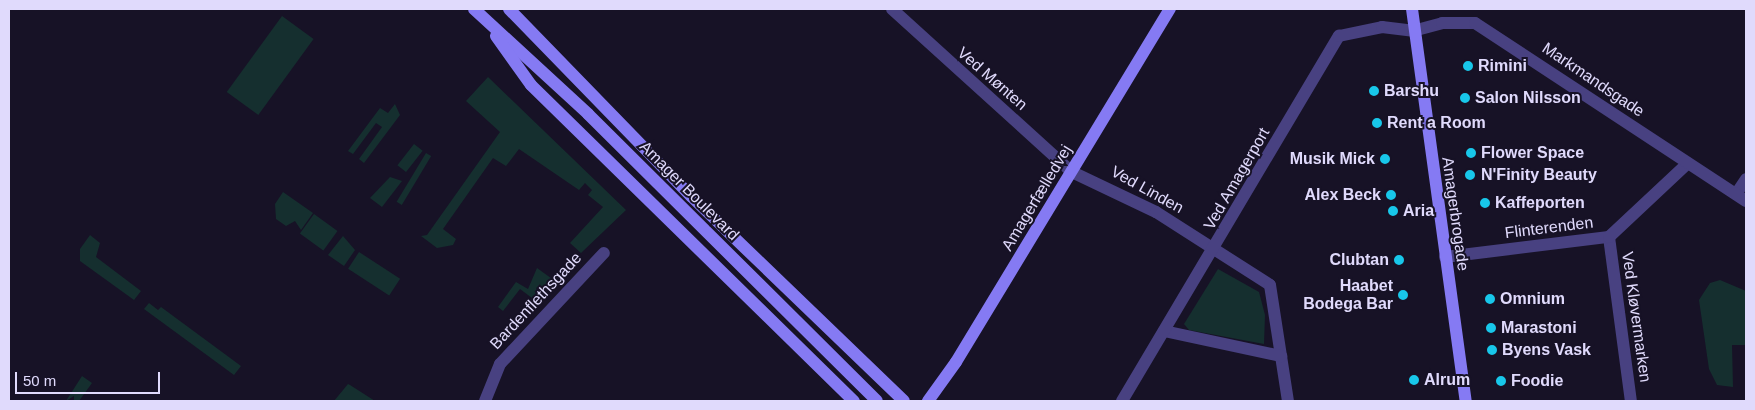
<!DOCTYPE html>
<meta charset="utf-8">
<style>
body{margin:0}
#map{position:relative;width:1755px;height:410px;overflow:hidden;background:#171226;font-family:Arial,sans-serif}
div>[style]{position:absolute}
.green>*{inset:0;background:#152f2f;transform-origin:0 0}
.street>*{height:12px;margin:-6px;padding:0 6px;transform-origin:6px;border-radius:6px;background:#484181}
.secondary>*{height:12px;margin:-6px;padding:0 6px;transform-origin:6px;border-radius:6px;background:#857af3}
.dots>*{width:14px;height:14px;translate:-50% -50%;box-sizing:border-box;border:2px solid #171226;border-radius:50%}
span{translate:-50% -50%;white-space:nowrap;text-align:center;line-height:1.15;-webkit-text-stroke:4px #171226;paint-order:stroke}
.poi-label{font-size:16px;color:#e0dafc;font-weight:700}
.left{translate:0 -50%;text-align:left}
.right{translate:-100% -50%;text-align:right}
.street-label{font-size:16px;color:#e0dafc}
.frame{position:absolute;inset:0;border:10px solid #e0dafc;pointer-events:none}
.scale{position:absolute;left:15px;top:372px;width:145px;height:22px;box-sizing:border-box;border:2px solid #e0dafc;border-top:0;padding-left:6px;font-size:15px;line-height:18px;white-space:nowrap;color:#e0dafc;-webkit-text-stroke:4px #171226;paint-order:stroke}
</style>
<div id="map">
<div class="green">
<div style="left:282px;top:16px;width:39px;height:94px;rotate:36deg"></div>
<div style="clip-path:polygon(488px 77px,626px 210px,581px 253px,570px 243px,603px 207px,588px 195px,592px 190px,585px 183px,579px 190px,519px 149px,506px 166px,493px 158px,443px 229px,456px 239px,453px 245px,437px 248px,421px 236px,427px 235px,500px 132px,466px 101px)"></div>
<div style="clip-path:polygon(395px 104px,400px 115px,364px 163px,359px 159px,382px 127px,376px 123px,353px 154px,348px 151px,380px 108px,388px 113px)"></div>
<div style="left:414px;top:144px;width:11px;height:27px;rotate:38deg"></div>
<div style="left:426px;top:153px;width:6px;height:57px;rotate:31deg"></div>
<div style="clip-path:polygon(390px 177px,402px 181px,382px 207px,370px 198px)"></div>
<div style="clip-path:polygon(283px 192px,313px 213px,301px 230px,295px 221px,286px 226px,276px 219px,275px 204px)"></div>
<div style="left:314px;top:214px;width:29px;height:24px;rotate:36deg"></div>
<div style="clip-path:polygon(90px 235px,100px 243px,96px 257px,141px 291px,134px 300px,80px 261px,80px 249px)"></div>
<div style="clip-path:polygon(343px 236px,355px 250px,344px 266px,328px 255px)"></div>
<div style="left:359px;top:252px;width:49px;height:20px;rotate:33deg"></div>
<div style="clip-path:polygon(537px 268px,555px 281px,512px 325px,532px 298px,520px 289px,503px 311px,498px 307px,516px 282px,528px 289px)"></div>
<div style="clip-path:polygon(1218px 269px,1259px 292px,1265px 315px,1264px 344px,1189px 330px,1184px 324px)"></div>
<div style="clip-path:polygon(1720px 280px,1746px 291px,1746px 345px,1732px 345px,1733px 387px,1717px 385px,1709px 369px,1699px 300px,1710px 283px)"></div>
<div style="clip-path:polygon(149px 303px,158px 310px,161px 307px,241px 366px,234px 375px,144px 309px)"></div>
<div style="clip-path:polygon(82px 376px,92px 383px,79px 401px,74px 401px,74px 396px,66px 401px)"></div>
<div style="clip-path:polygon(348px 384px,350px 385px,375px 401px,334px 401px)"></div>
</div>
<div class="street">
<div style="left:892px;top:9px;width:243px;rotate:42.2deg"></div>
<div style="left:1072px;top:172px;width:93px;rotate:25.5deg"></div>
<div style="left:1156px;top:212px;width:135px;rotate:32.6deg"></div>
<div style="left:1270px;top:285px;width:117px;rotate:81.2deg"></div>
<div style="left:1736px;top:194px;width:18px;rotate:-56deg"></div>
<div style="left:1609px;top:237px;width:165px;rotate:82.4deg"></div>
<div style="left:1445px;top:257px;width:165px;rotate:-7deg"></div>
<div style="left:1609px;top:237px;width:108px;rotate:-43.1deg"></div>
<div style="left:1164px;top:331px;width:120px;rotate:12.1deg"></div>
<div style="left:485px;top:401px;width:40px;rotate:-68deg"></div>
<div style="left:500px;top:364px;width:152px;rotate:-46.9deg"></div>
<div style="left:1122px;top:401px;width:425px;rotate:-59.3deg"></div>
<div style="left:1339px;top:36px;width:44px;rotate:-11.8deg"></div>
<div style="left:1382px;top:27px;width:31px;rotate:7deg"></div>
<div style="left:1413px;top:31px;width:30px;rotate:-15deg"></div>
<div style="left:1442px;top:23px;width:33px"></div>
<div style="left:1475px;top:23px;width:324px;rotate:33.3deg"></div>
</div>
<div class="secondary">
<div style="left:474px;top:9px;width:155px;rotate:42.6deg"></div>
<div style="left:588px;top:114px;width:407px;rotate:44.8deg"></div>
<div style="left:509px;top:9px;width:262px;rotate:45.8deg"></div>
<div style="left:692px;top:197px;width:294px;rotate:43.9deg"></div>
<div style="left:1412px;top:9px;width:396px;rotate:82.2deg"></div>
<div style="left:496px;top:36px;width:60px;rotate:54.5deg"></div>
<div style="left:531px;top:85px;width:452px;rotate:44.4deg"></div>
<div style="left:928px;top:401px;width:48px;rotate:-54.3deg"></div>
<div style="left:956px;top:362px;width:413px;rotate:-58.8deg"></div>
</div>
<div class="dots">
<div style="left:1468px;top:66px;background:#18c7ea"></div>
<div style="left:1374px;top:91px;background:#18c7ea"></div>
<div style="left:1465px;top:98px;background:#18c7ea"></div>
<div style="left:1377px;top:123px;background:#18c7ea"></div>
<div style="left:1471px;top:153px;background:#18c7ea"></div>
<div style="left:1385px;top:159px;background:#18c7ea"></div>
<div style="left:1470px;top:175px;background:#18c7ea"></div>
<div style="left:1391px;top:195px;background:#18c7ea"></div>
<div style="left:1485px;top:203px;background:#18c7ea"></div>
<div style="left:1393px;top:211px;background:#18c7ea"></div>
<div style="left:1399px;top:260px;background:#18c7ea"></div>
<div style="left:1403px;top:295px;background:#18c7ea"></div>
<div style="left:1490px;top:299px;background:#18c7ea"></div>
<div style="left:1491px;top:328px;background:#18c7ea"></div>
<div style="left:1492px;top:350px;background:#18c7ea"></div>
<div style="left:1414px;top:380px;background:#18c7ea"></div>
<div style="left:1501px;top:381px;background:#18c7ea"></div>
</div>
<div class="poi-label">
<span class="left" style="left:1478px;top:66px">Rimini</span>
<span class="left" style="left:1384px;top:91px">Barshu</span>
<span class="left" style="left:1475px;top:98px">Salon Nilsson</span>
<span class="left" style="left:1387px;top:123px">Rent a Room</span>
<span class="left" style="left:1481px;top:153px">Flower Space</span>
<span class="right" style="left:1375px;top:159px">Musik Mick</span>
<span class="left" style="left:1481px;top:175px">N'Finity Beauty</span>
<span class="right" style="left:1381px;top:195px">Alex Beck</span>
<span class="left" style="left:1495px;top:203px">Kaffeporten</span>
<span class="left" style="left:1403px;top:211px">Aria</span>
<span class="right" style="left:1389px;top:260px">Clubtan</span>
<span class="right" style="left:1393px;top:295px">Haabet<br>Bodega Bar</span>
<span class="left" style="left:1500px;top:299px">Omnium</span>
<span class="left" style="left:1501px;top:328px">Marastoni</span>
<span class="left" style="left:1502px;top:350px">Byens Vask</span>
<span class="left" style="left:1424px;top:380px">Alrum</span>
<span class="left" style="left:1511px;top:381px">Foodie</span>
</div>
<div class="street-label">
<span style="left:992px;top:79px;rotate:41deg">Ved Mønten</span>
<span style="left:1593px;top:80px;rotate:34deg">Markmandsgade</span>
<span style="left:1237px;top:179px;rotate:-60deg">Ved Amagerport</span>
<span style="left:1147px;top:190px;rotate:29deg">Ved Linden</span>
<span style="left:689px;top:191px;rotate:45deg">Amager Boulevard</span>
<span style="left:1037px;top:198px;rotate:-59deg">Amagerfælledvej</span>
<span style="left:1455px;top:214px;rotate:82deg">Amagerbrogade</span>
<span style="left:1549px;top:228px;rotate:-7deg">Flinterenden</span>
<span style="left:536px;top:301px;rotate:-47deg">Bardenflethsgade</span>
<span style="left:1636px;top:317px;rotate:82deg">Ved Kløvermarken</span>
</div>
<div class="frame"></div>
<div class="scale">50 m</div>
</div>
